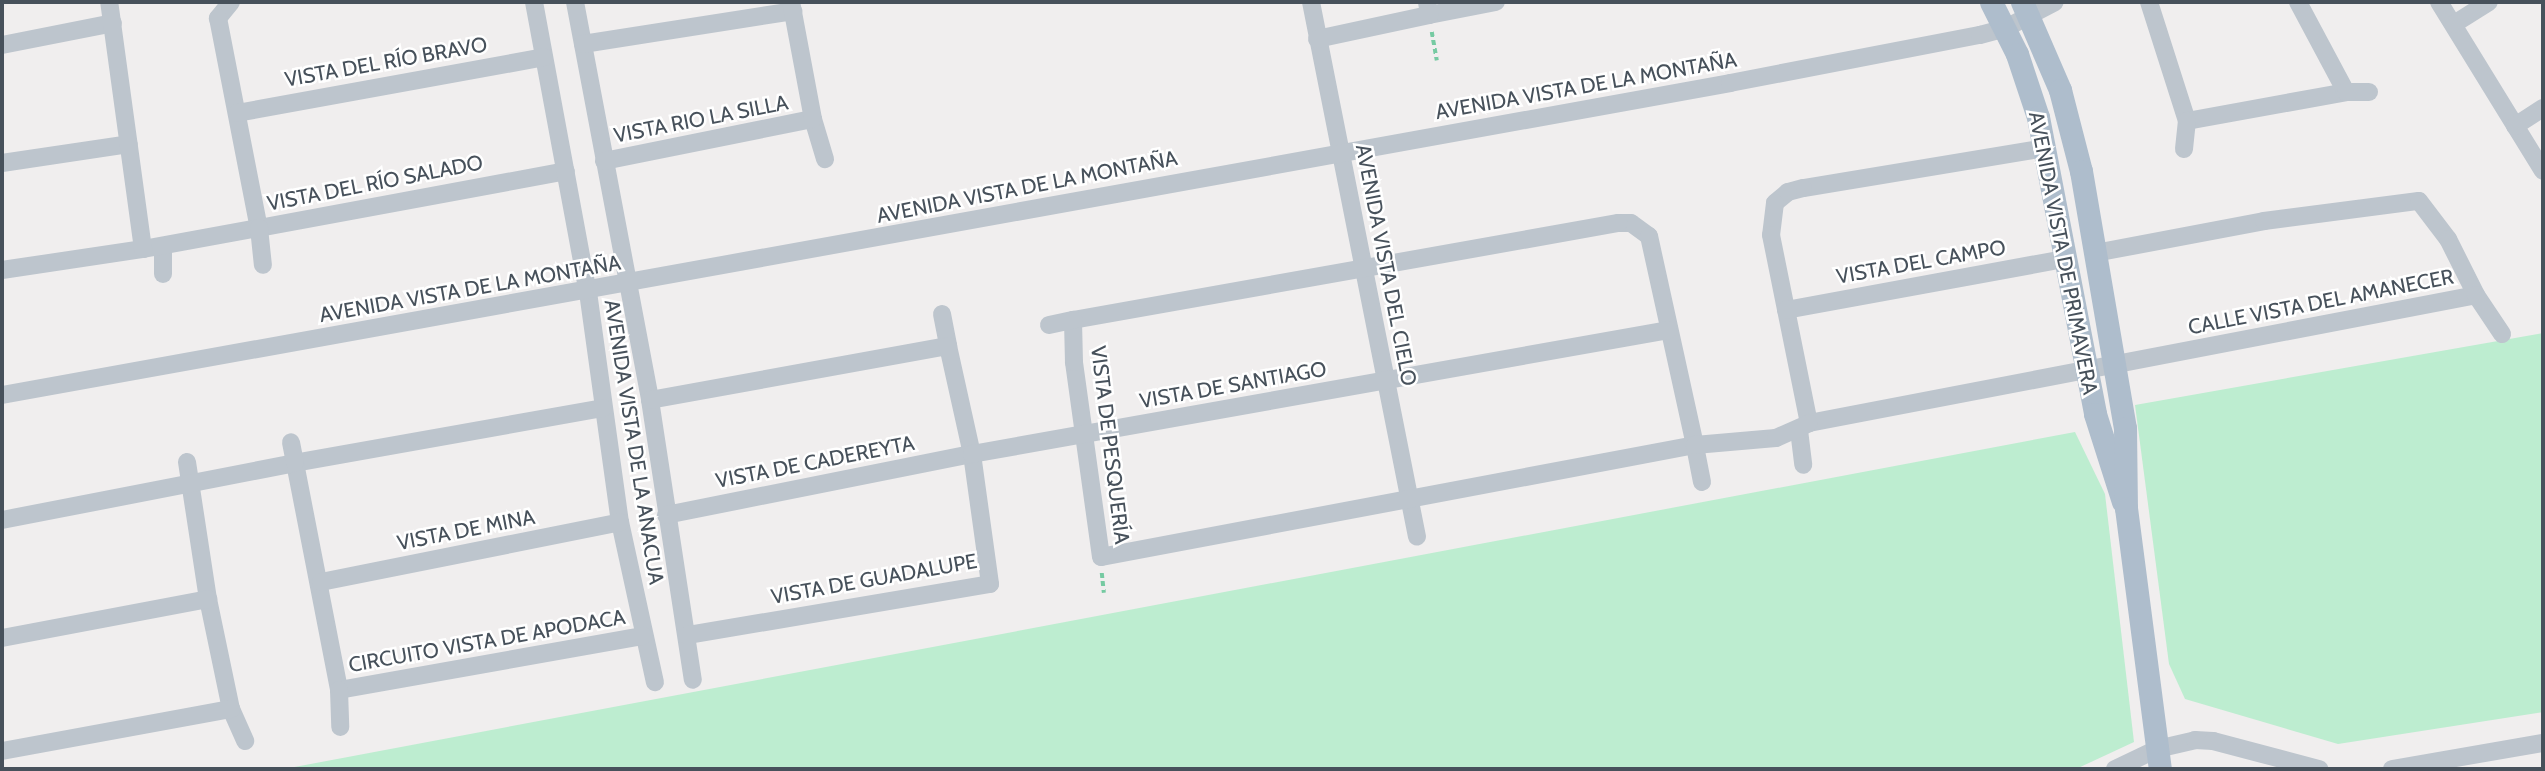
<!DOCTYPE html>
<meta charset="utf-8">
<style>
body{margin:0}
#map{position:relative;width:2545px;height:771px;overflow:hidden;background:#f0eeee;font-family:Cabin,sans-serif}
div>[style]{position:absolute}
.green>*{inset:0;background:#bdedd0}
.path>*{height:3.5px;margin-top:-1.75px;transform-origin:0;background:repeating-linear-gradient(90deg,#76caa2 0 5px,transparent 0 8.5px)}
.minor>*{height:18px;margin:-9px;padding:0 9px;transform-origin:9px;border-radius:9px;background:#bdc5cd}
.major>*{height:23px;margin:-11.5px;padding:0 11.5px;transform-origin:11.5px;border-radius:11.5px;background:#aebdcc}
span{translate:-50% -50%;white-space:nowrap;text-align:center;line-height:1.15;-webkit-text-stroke:5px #fff;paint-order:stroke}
.street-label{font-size:21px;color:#47515b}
.frame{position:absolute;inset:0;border:4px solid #47515b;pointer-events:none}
</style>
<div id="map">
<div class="green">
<div style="clip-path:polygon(2543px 333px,2543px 712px,2338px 744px,2185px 699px,2169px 664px,2135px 405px)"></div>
<div style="clip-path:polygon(2075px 432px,2105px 494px,2134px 742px,2076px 769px,284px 769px)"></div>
</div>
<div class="path">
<div style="left:1432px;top:32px;width:29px;rotate:80deg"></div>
<div style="left:1102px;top:573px;width:20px;rotate:84deg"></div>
</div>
<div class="minor">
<div style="left:231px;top:2px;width:21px;rotate:129deg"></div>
<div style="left:218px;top:18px;width:214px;rotate:79deg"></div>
<div style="left:259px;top:228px;width:312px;rotate:-10.5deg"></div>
<div style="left:534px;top:2px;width:295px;rotate:79.5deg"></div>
<div style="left:588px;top:292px;width:232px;rotate:82.1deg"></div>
<div style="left:620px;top:522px;width:164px;rotate:77.7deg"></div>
<div style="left:575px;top:2px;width:405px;rotate:79.3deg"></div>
<div style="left:650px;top:400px;width:283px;rotate:81.3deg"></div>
<div style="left:1311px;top:2px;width:545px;rotate:78.79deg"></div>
<div style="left:1427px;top:2px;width:13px;rotate:81deg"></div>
<div style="left:1429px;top:15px;width:68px;rotate:-11deg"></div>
<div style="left:2149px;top:2px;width:125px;rotate:72.3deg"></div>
<div style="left:2187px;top:121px;width:162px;rotate:-10.3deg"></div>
<div style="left:2346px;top:92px;width:102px;rotate:-118.1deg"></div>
<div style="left:2439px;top:2px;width:198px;rotate:58.4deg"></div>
<div style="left:2454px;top:24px;width:41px;rotate:-32.2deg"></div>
<div style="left:1317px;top:39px;width:115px;rotate:-12.1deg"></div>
<div style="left:583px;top:44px;width:213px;rotate:-8.9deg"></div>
<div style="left:2px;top:45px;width:113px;rotate:-11.2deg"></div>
<div style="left:2346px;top:92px;width:23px"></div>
<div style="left:237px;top:113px;width:312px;rotate:-10.3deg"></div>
<div style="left:813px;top:119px;width:42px;rotate:73.3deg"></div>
<div style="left:2515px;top:126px;width:33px;rotate:-33deg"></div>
<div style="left:2045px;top:148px;width:245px;rotate:170.6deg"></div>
<div style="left:1803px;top:188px;width:16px;rotate:165deg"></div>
<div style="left:1788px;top:192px;width:17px;rotate:140deg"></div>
<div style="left:1775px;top:203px;width:32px;rotate:97deg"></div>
<div style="left:1771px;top:235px;width:192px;rotate:78.6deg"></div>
<div style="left:1809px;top:423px;width:679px;rotate:-10.86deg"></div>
<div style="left:2184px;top:149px;width:28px;rotate:-84deg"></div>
<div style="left:604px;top:161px;width:213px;rotate:-11.4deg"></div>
<div style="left:813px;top:119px;width:119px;rotate:-100.6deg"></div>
<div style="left:2px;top:163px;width:128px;rotate:-8.5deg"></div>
<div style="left:1618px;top:223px;width:13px"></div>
<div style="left:1631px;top:223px;width:22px;rotate:36deg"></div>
<div style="left:1649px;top:236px;width:214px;rotate:77.6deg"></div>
<div style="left:1695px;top:445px;width:604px;rotate:169.32deg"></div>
<div style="left:1101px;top:557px;width:197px;rotate:-97.9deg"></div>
<div style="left:1074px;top:362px;width:42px;rotate:-91.4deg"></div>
<div style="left:1073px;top:320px;width:554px;rotate:-10.09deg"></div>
<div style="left:163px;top:246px;width:28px;rotate:90deg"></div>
<div style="left:143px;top:249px;width:118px;rotate:-10.3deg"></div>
<div style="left:259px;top:228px;width:37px;rotate:84deg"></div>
<div style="left:2095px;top:253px;width:172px;rotate:-10.7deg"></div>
<div style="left:2264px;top:221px;width:156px;rotate:-7.4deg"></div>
<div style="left:2419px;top:201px;width:48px;rotate:52.7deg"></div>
<div style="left:2448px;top:239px;width:63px;rotate:63.4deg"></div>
<div style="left:2476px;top:295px;width:47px;rotate:56.3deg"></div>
<div style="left:2px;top:270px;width:143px;rotate:-8.5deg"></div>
<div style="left:143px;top:249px;width:249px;rotate:-97.8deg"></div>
<div style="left:1786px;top:310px;width:284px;rotate:-10.4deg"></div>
<div style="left:942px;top:314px;width:33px;rotate:79deg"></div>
<div style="left:1049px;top:325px;width:25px;rotate:-12deg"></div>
<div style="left:2px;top:395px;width:1756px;rotate:-10.23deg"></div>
<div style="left:1730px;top:83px;width:255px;rotate:-10.9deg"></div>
<div style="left:1980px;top:35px;width:27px;rotate:-15deg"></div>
<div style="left:2006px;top:28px;width:55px;rotate:-28deg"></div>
<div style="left:650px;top:400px;width:303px;rotate:-10.3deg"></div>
<div style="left:948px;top:346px;width:111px;rotate:77.5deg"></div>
<div style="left:972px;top:454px;width:131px;rotate:82.1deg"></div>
<div style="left:990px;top:584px;width:307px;rotate:170.4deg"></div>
<div style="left:603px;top:408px;width:313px;rotate:169.9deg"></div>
<div style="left:295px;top:463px;width:231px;rotate:79deg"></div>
<div style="left:339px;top:690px;width:309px;rotate:-10.1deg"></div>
<div style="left:1799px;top:430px;width:35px;rotate:83deg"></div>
<div style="left:187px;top:462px;width:139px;rotate:81.3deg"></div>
<div style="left:208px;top:599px;width:112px;rotate:78.2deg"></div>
<div style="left:231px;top:709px;width:35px;rotate:66deg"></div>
<div style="left:1702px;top:482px;width:38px;rotate:-101deg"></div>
<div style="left:1695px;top:445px;width:81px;rotate:-4.9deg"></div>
<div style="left:1776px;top:438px;width:36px;rotate:-24deg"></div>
<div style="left:666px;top:515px;width:312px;rotate:-11.3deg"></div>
<div style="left:972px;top:454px;width:707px;rotate:-10.1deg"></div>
<div style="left:2px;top:520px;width:298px;rotate:-11deg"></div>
<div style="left:295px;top:463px;width:21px;rotate:-101deg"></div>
<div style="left:321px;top:582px;width:305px;rotate:-11.3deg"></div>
<div style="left:2px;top:638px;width:210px;rotate:-10.7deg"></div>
<div style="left:339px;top:690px;width:37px;rotate:88deg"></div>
<div style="left:2px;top:751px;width:233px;rotate:-10.4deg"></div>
<div style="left:2115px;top:769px;width:47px;rotate:-25.5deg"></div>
<div style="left:2157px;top:749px;width:39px;rotate:-13deg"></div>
<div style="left:2195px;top:740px;width:18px;rotate:3deg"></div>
<div style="left:2213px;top:741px;width:110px;rotate:14.8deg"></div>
<div style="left:2392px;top:769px;width:153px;rotate:-9.8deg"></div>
</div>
<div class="major">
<div style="left:1991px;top:2px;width:58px;rotate:63.4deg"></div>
<div style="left:2017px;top:54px;width:66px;rotate:71.6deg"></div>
<div style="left:2038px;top:117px;width:302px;rotate:79.1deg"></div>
<div style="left:2095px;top:414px;width:92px;rotate:72.3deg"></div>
<div style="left:2022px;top:2px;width:96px;rotate:66.6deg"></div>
<div style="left:2060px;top:90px;width:84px;rotate:75.5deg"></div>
<div style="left:2081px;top:171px;width:261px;rotate:80.3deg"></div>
<div style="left:2125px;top:428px;width:80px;rotate:89.3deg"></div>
<div style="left:2126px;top:508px;width:263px;rotate:82.6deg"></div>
</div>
<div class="street-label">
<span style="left:386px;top:62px;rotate:-10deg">VISTA DEL RÍO BRAVO</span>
<span style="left:1586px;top:86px;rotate:-10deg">AVENIDA VISTA DE LA MONTAÑA</span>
<span style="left:701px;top:119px;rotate:-11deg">VISTA RIO LA SILLA</span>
<span style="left:375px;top:183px;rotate:-11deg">VISTA DEL RÍO SALADO</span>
<span style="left:1027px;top:187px;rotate:-11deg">AVENIDA VISTA DE LA MONTAÑA</span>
<span style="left:2063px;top:253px;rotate:79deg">AVENIDA VISTA DE PRIMAVERA</span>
<span style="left:1921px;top:262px;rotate:-10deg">VISTA DEL CAMPO</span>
<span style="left:1386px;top:265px;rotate:79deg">AVENIDA VISTA DEL CIELO</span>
<span style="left:470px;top:289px;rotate:-10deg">AVENIDA VISTA DE LA MONTAÑA</span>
<span style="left:2321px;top:302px;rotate:-11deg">CALLE VISTA DEL AMANECER</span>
<span style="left:1233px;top:385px;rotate:-10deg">VISTA DE SANTIAGO</span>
<span style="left:634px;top:442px;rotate:81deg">AVENIDA VISTA DE LA ANACUA</span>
<span style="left:1110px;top:445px;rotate:83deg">VISTA DE PESQUERÍA</span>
<span style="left:815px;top:462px;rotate:-11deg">VISTA DE CADEREYTA</span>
<span style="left:466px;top:530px;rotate:-11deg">VISTA DE MINA</span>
<span style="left:874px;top:579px;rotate:-10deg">VISTA DE GUADALUPE</span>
<span style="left:487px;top:641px;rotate:-10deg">CIRCUITO VISTA DE APODACA</span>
</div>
<div class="frame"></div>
</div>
